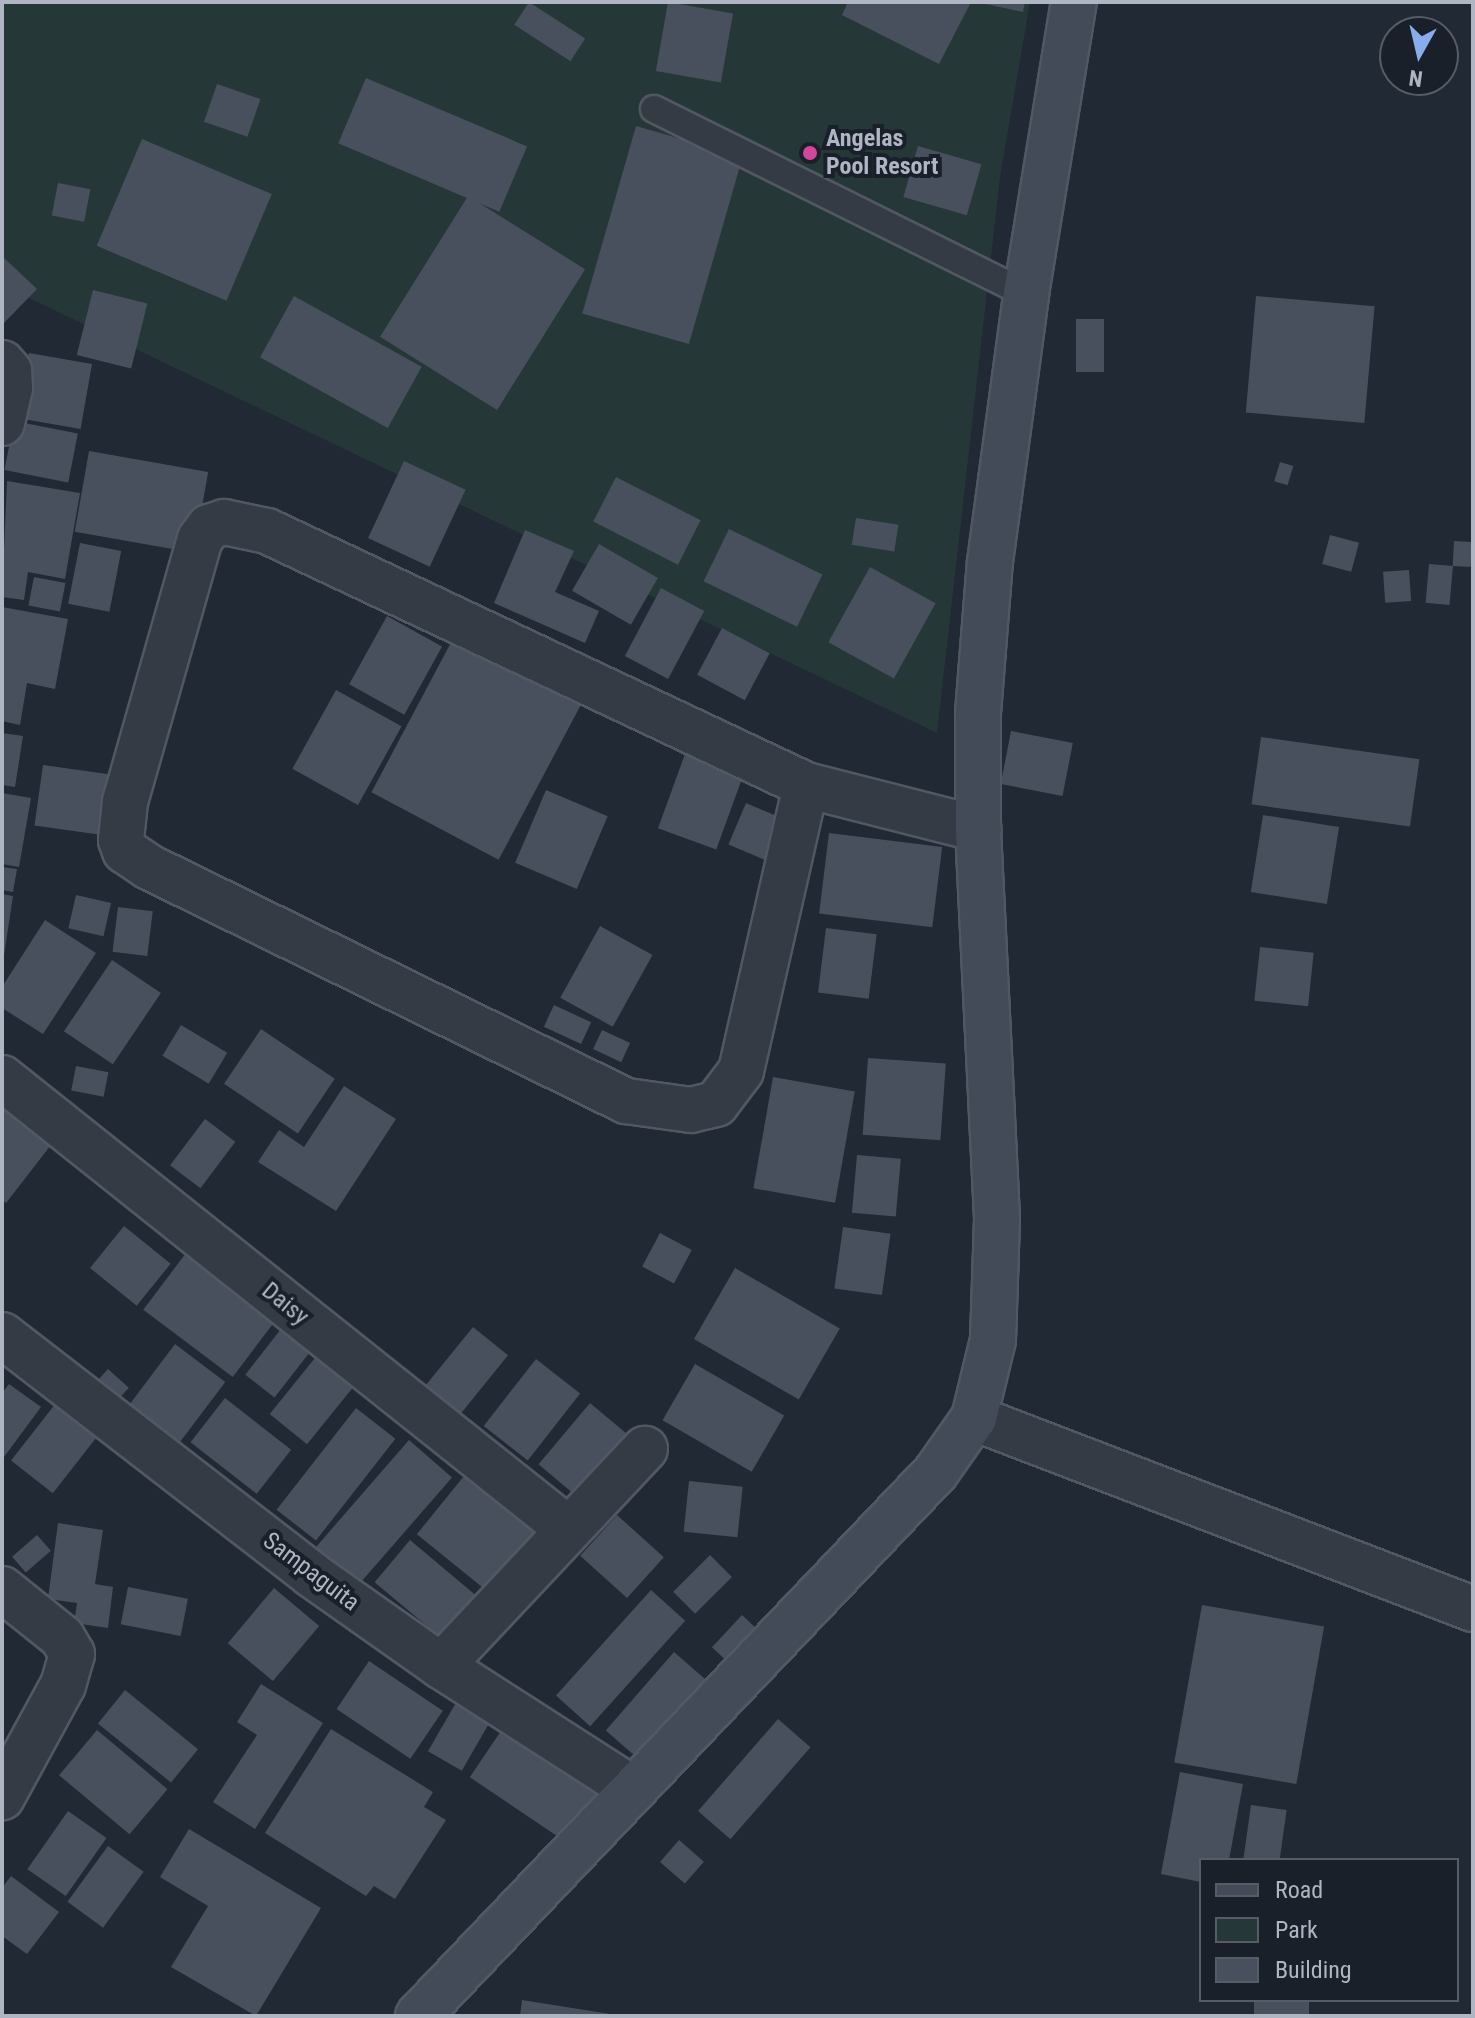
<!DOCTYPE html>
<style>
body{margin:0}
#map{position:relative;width:1475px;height:2018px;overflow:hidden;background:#212934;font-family:"Roboto Condensed",sans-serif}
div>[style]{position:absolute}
.green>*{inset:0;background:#263737}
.building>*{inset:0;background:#48505e;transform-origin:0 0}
.roads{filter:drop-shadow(2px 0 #525863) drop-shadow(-2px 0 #525863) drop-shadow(0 2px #525863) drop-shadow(0 -2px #525863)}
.lane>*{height:26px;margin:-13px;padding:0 13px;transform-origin:13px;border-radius:13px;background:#343b45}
.street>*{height:44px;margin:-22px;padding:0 22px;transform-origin:22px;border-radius:22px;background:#343b45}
.secondary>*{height:44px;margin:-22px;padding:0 22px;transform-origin:22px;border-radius:22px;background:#434a58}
.dots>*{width:22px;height:22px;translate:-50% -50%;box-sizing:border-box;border:4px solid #1a2029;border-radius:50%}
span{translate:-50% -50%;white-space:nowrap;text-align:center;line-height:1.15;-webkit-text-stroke:8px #1a2029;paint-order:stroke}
.poi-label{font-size:24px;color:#afb5c2;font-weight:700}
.left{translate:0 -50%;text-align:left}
.street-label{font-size:24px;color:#afb5c2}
.frame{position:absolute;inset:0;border:4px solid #afb5c2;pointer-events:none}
.legend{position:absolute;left:1199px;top:1858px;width:260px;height:144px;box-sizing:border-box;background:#1a2029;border:2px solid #565c66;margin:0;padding:10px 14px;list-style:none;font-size:24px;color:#afb5c2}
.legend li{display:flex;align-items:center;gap:16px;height:40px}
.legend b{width:40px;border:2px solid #565c66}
.north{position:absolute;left:1379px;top:16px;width:80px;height:80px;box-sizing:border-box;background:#1a2029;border:2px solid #565c66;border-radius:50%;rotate:188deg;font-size:22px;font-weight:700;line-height:32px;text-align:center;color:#afb5c2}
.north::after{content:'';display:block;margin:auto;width:28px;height:36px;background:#88aded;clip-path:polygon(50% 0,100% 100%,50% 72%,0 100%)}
</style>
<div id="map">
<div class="green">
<div style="clip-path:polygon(2px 2px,1030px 2px,1000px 177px,937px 733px,2px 285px)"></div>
</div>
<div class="building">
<div style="left:529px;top:2px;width:67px;height:27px;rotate:33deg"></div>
<div style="left:668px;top:2px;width:66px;height:70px;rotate:10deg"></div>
<div style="clip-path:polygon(848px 2px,971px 2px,939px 64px,842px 15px)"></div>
<div style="clip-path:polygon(977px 2px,1025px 2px,1023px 12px)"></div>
<div style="left:366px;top:78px;width:175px;height:71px;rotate:23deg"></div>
<div style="left:217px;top:84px;width:46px;height:40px;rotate:19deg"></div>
<div style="left:636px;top:126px;width:111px;height:195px;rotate:16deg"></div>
<div style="left:142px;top:139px;width:141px;height:116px;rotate:23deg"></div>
<div style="left:918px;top:146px;width:66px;height:53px;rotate:16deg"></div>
<div style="left:58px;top:183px;width:33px;height:33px;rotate:11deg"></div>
<div style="left:468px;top:196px;width:138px;height:166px;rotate:32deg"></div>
<div style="clip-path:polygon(2px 256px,37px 289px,2px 325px)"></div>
<div style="left:93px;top:290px;width:56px;height:67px;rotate:14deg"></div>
<div style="left:294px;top:296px;width:146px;height:70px;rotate:29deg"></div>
<div style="left:1256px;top:296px;width:119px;height:117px;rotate:5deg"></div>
<div style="left:1076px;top:319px;width:28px;height:53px"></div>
<div style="left:29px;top:353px;width:64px;height:66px;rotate:10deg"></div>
<div style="left:14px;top:421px;width:65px;height:50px;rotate:11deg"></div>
<div style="left:89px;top:451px;width:121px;height:82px;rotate:10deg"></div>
<div style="left:404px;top:461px;width:68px;height:85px;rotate:25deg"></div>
<div style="left:1280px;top:462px;width:14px;height:20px;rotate:17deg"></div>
<div style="left:616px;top:477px;width:95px;height:50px;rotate:27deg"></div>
<div style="clip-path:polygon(7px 481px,80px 493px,65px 579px,28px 572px,24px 600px,2px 597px)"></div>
<div style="left:856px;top:518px;width:43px;height:27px;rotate:9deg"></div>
<div style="left:729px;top:529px;width:104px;height:58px;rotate:26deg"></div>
<div style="clip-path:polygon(525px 530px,574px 551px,555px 592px,599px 611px,585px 643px,494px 603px)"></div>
<div style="left:1330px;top:535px;width:30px;height:30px;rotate:15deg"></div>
<div style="left:1454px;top:541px;width:18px;height:25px;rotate:3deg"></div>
<div style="left:80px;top:543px;width:42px;height:62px;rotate:11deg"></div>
<div style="left:599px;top:544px;width:68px;height:54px;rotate:30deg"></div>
<div style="left:1429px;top:564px;width:24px;height:39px;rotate:5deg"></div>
<div style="left:870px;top:567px;width:75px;height:86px;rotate:29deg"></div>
<div style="left:1409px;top:570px;width:31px;height:26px;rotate:86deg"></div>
<div style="left:34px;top:577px;width:32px;height:29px;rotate:11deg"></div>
<div style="left:661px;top:588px;width:49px;height:77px;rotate:28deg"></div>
<div style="clip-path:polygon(2px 607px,68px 619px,55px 689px,27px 683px,20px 725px,2px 721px)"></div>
<div style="left:387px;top:616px;width:63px;height:78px;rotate:29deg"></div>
<div style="left:722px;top:628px;width:54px;height:53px;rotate:28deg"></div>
<div style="left:455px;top:635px;width:144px;height:178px;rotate:28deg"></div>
<div style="left:336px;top:690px;width:75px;height:90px;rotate:29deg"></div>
<div style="left:1011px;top:731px;width:63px;height:54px;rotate:11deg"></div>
<div style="clip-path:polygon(2px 733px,23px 736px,15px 787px,2px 785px)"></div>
<div style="left:1261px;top:737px;width:160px;height:68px;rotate:8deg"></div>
<div style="left:685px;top:754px;width:62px;height:79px;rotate:20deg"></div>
<div style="left:43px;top:765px;width:83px;height:61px;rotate:8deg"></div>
<div style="left:546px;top:790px;width:67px;height:79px;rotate:23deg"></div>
<div style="clip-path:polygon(2px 793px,31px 798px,19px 867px,2px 864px)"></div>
<div style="left:746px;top:803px;width:46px;height:45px;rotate:23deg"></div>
<div style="left:1263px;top:815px;width:77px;height:78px;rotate:9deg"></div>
<div style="left:829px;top:833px;width:114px;height:81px;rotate:7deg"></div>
<div style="clip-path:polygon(2px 867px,17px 869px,13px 892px,2px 890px)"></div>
<div style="clip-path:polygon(2px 894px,13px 896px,4px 955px,2px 955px)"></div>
<div style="left:76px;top:895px;width:36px;height:34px;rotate:13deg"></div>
<div style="left:118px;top:907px;width:35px;height:45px;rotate:7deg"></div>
<div style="clip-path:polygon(45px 920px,96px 953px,43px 1034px,2px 1008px,2px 987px)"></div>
<div style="left:600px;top:926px;width:60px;height:82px;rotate:29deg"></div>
<div style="left:826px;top:928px;width:51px;height:65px;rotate:7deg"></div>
<div style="left:1260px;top:947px;width:54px;height:54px;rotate:6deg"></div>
<div style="left:112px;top:960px;width:59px;height:86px;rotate:34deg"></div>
<div style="left:554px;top:1005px;width:41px;height:24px;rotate:25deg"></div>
<div style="left:181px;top:1025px;width:54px;height:36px;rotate:31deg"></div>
<div style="left:261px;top:1029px;width:89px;height:66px;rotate:34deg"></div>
<div style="left:602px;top:1030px;width:31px;height:21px;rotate:25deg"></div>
<div style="left:868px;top:1058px;width:78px;height:77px;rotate:4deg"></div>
<div style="left:76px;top:1066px;width:33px;height:25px;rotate:11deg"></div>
<div style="left:773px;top:1077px;width:83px;height:113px;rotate:10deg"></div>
<div style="clip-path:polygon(344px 1086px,396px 1119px,336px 1211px,258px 1162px,279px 1130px,304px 1147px)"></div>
<div style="clip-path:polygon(2px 1108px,51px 1145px,6px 1203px,2px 1200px)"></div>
<div style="left:205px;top:1119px;width:38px;height:58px;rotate:37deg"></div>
<div style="left:857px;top:1155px;width:44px;height:58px;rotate:5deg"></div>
<div style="left:124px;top:1226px;width:60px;height:54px;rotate:39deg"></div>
<div style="left:843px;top:1227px;width:48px;height:62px;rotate:8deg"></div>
<div style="left:660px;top:1233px;width:36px;height:38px;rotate:28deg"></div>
<div style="left:186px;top:1253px;width:112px;height:71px;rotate:37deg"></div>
<div style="left:735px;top:1268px;width:121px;height:82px;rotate:30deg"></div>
<div style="left:473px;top:1327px;width:45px;height:77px;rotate:39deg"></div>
<div style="left:281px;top:1329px;width:37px;height:58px;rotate:38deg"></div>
<div style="left:175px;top:1344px;width:63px;height:75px;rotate:37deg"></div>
<div style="left:315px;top:1358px;width:48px;height:72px;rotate:39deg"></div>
<div style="left:536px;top:1359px;width:56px;height:85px;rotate:38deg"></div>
<div style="left:695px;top:1364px;width:103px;height:65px;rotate:30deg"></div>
<div style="left:108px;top:1369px;width:28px;height:27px;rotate:42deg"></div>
<div style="clip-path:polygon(9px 1384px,41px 1407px,4px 1457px,2px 1393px)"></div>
<div style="left:225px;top:1398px;width:84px;height:56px;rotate:38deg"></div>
<div style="left:56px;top:1403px;width:53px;height:73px;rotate:38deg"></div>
<div style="left:590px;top:1403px;width:62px;height:80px;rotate:40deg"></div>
<div style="left:356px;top:1408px;width:50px;height:129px;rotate:38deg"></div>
<div style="left:409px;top:1440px;width:57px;height:142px;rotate:41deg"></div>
<div style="left:464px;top:1476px;width:103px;height:75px;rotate:39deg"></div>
<div style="left:689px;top:1481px;width:54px;height:51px;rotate:6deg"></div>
<div style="left:617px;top:1515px;width:63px;height:55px;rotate:42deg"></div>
<div style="clip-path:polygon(58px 1523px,103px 1530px,95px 1584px,113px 1587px,108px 1628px,74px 1623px,77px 1603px,48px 1599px)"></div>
<div style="left:37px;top:1535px;width:21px;height:33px;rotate:49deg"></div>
<div style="left:410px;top:1540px;width:99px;height:55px;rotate:40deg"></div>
<div style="left:710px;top:1555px;width:31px;height:52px;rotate:45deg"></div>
<div style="left:128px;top:1587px;width:61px;height:38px;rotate:11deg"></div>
<div style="left:274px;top:1588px;width:59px;height:72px;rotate:40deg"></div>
<div style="left:651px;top:1590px;width:46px;height:142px;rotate:42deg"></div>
<div style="left:1202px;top:1605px;width:124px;height:160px;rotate:10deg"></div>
<div style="left:742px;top:1615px;width:19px;height:44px;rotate:43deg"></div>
<div style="left:674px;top:1652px;width:46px;height:104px;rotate:41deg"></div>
<div style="left:369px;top:1661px;width:89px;height:58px;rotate:34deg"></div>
<div style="clip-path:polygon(261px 1684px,323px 1723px,255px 1829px,213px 1802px,257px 1735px,237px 1722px)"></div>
<div style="left:125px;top:1690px;width:94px;height:43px;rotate:39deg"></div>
<div style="left:461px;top:1694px;width:39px;height:66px;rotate:30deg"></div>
<div style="left:778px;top:1719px;width:43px;height:122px;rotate:41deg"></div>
<div style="left:505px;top:1725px;width:124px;height:63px;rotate:34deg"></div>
<div style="clip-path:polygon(331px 1729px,433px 1792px,424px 1807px,446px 1820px,395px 1899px,374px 1886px,366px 1896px,265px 1833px)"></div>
<div style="left:97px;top:1730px;width:92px;height:59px;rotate:40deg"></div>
<div style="clip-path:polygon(1180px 1772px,1243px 1784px,1229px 1860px,1201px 1860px,1201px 1882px,1161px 1874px)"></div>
<div style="left:1251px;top:1805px;width:36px;height:56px;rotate:8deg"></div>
<div style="left:68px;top:1811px;width:47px;height:71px;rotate:35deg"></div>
<div style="clip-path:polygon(189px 1829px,321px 1908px,256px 2016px,171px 1967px,208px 1906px,160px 1877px)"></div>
<div style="left:679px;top:1840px;width:33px;height:29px;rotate:41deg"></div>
<div style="left:108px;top:1846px;width:44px;height:69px;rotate:36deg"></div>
<div style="clip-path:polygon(11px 1876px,59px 1912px,27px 1954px,2px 1936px,2px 1888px)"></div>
<div style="clip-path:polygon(522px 2000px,610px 2014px,610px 2016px,520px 2016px)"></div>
<div style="left:1254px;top:2000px;width:55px;height:16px"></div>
</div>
<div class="roads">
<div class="lane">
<div style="left:654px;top:109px;width:415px;rotate:26.4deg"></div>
</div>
<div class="street">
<div style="left:2px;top:363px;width:11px;rotate:49deg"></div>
<div style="left:9px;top:371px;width:17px;rotate:87deg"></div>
<div style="left:10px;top:388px;width:36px;rotate:103deg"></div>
<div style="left:806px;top:785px;width:293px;rotate:102.8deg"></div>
<div style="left:741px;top:1071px;width:41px;rotate:127.1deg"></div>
<div style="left:716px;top:1104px;width:26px;rotate:167deg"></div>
<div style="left:691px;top:1110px;width:66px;rotate:-172.1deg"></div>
<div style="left:626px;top:1101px;width:531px;rotate:-153.87deg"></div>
<div style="left:149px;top:867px;width:29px;rotate:-146deg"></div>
<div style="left:125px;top:851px;width:12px;rotate:-110deg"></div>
<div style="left:121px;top:840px;width:38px;rotate:-84deg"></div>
<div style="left:125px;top:802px;width:273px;rotate:-74.1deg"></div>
<div style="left:200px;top:539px;width:15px;rotate:-53deg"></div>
<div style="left:209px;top:527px;width:16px;rotate:-18deg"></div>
<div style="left:224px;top:522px;width:44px;rotate:11.8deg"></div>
<div style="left:267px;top:531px;width:596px;rotate:25.23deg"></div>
<div style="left:806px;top:785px;width:178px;rotate:14.3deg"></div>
<div style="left:2px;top:1078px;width:724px;rotate:38.55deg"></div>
<div style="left:2px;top:1335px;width:392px;rotate:37.7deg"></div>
<div style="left:312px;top:1575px;width:158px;rotate:35.2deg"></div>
<div style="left:441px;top:1666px;width:229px;rotate:32.7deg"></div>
<div style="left:974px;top:1418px;width:534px;rotate:20.95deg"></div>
<div style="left:2px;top:1589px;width:77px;rotate:38.7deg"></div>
<div style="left:62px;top:1637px;width:20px;rotate:60deg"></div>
<div style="left:72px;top:1654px;width:32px;rotate:106deg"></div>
<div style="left:63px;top:1685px;width:128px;rotate:118.6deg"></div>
<div style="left:441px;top:1666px;width:298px;rotate:-46.8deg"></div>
</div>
<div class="secondary">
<div style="left:418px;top:2016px;width:751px;rotate:-46.4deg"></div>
<div style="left:936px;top:1472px;width:66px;rotate:-54.9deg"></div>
<div style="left:974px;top:1418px;width:80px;rotate:-76.3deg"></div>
<div style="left:993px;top:1340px;width:122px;rotate:-88.1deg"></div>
<div style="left:997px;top:1218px;width:389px;rotate:-92.8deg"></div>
<div style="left:978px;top:829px;width:116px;rotate:-90deg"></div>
<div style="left:978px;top:713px;width:151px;rotate:-85.5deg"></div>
<div style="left:990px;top:562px;width:270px;rotate:-82.3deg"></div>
<div style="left:1026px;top:294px;width:296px;rotate:-80.7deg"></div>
</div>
</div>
<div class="dots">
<div style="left:810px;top:153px;background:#d1479c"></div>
</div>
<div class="poi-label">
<span class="left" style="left:826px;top:153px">Angelas<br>Pool Resort</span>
</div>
<div class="street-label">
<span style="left:285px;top:1304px;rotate:39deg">Daisy</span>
<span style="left:311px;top:1572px;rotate:37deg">Sampaguita</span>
</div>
<div class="frame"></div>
<ul class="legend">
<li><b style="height:10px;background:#434a58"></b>Road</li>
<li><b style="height:22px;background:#263737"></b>Park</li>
<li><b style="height:22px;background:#48505e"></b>Building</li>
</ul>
<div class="north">N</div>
</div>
